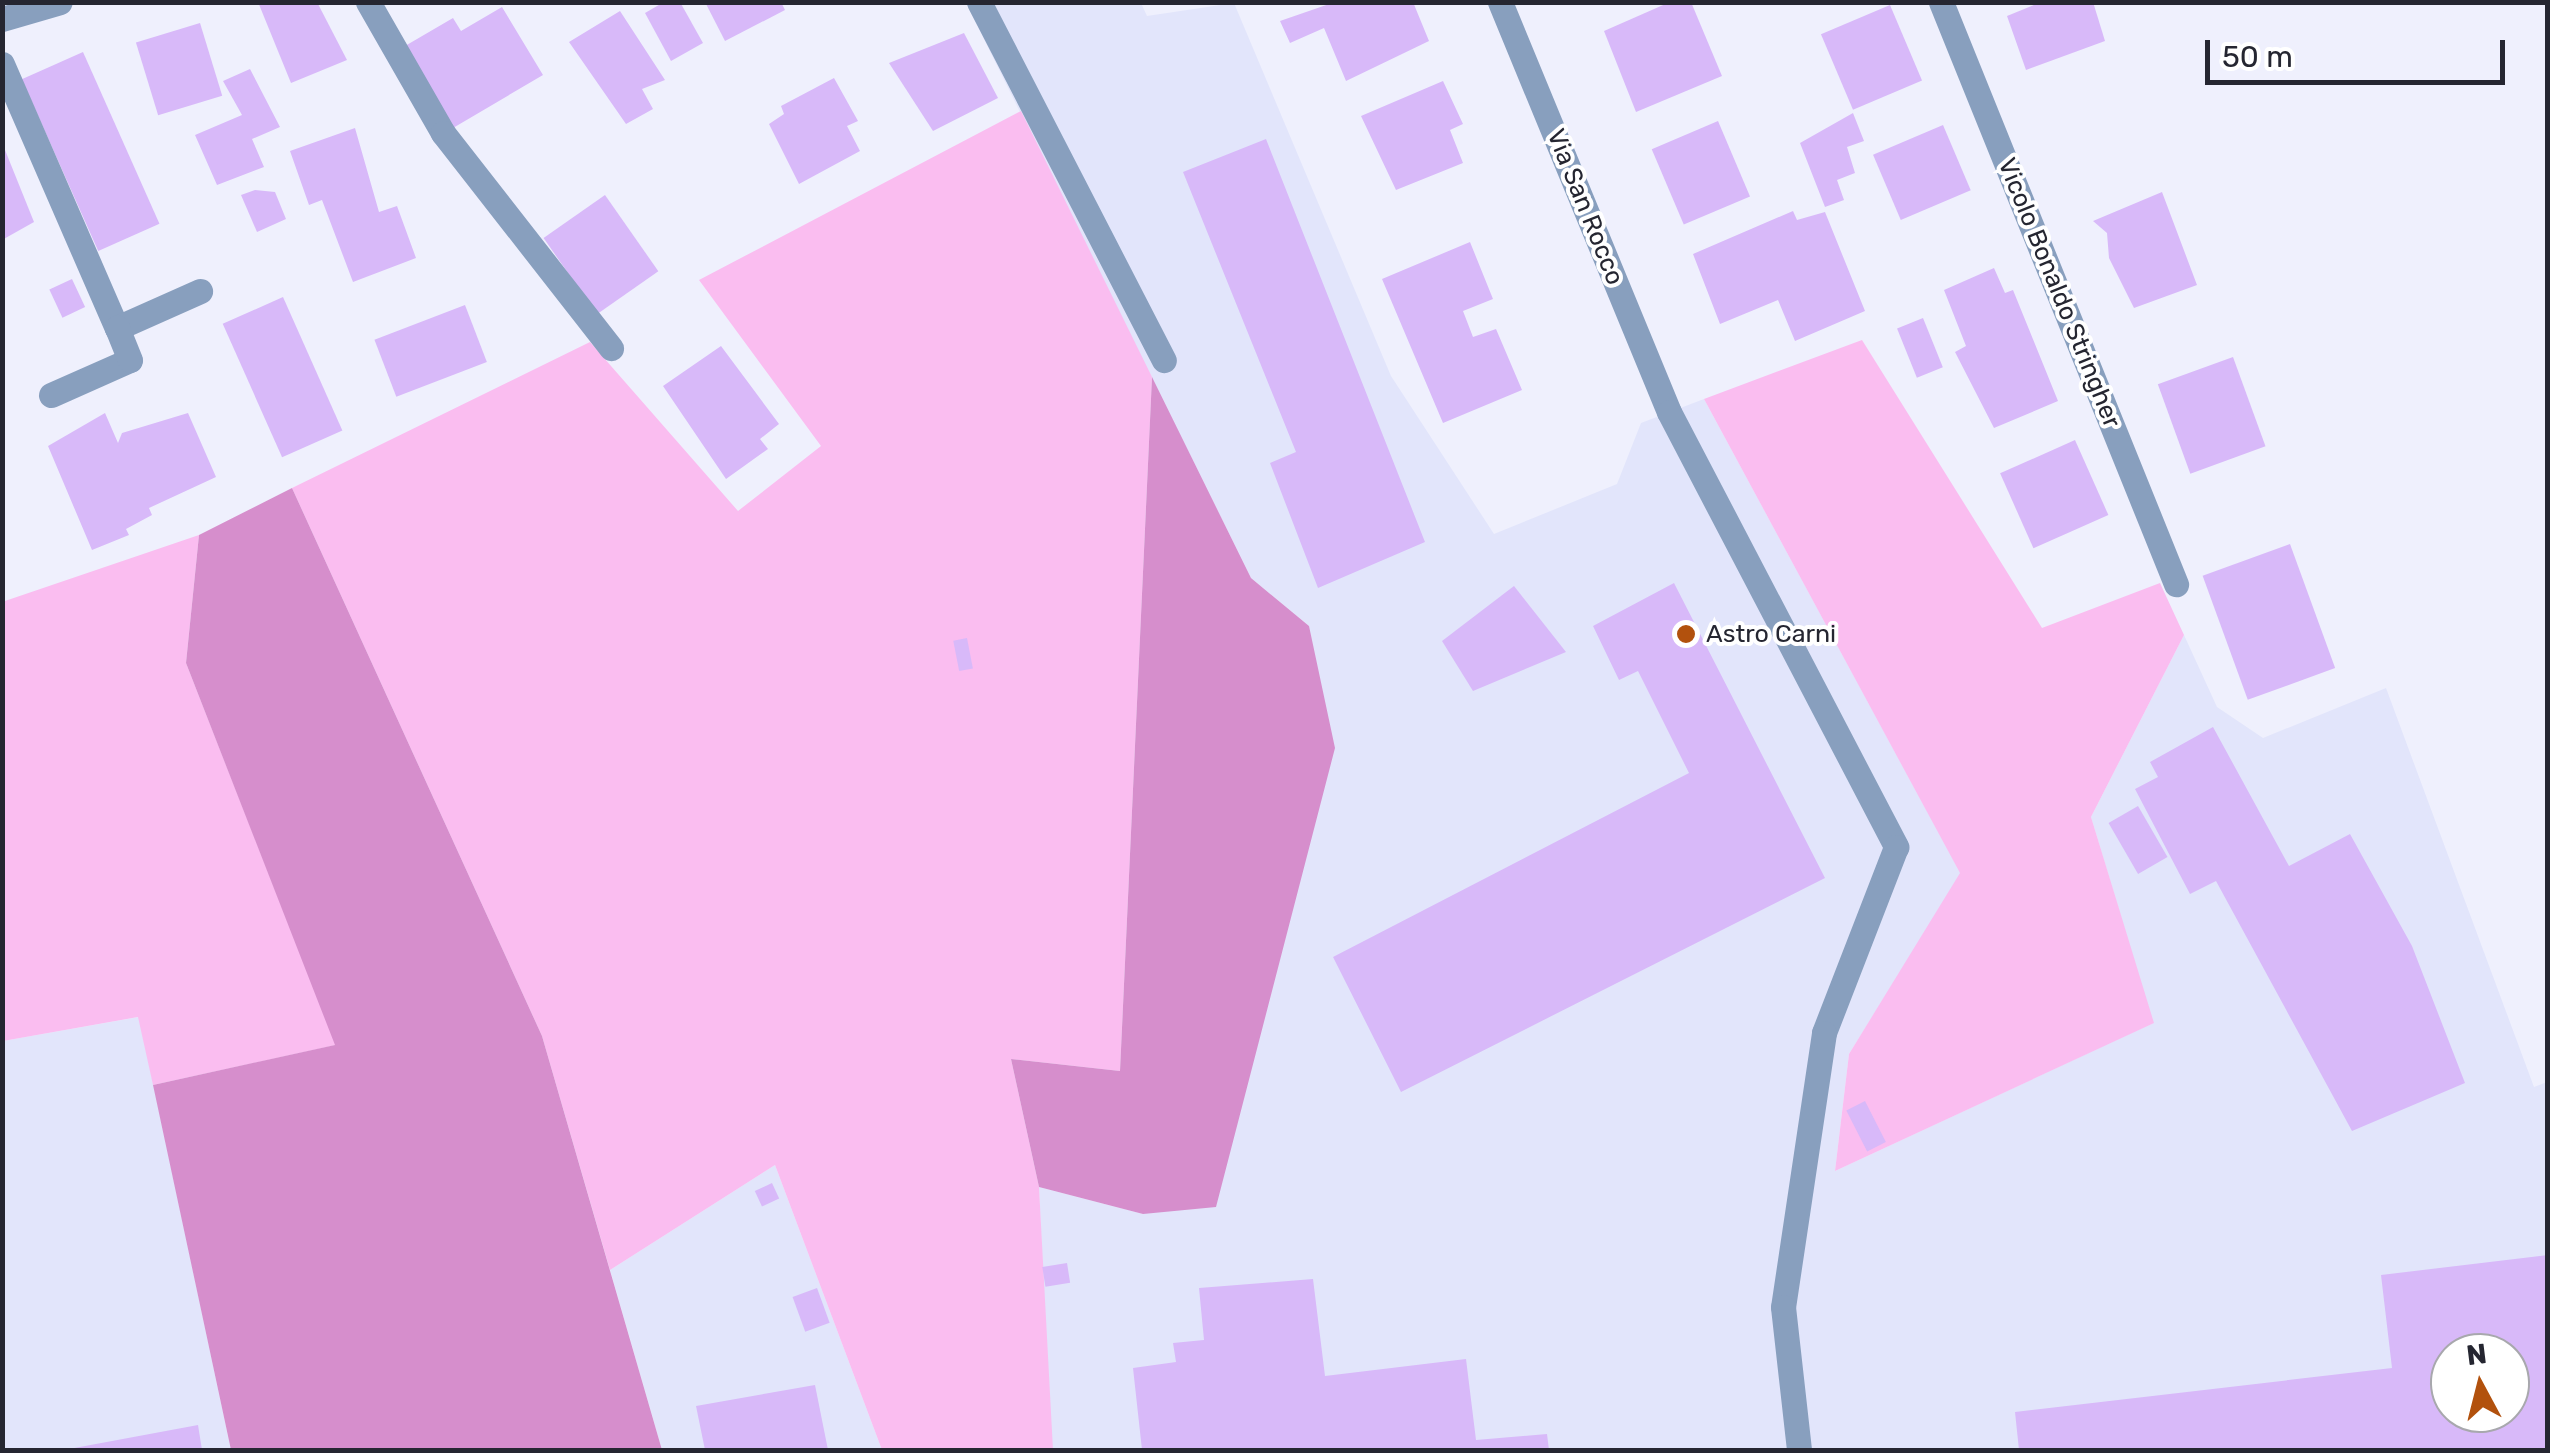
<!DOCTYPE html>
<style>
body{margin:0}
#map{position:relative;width:2550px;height:1453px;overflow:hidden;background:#eff0fd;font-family:Rubik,sans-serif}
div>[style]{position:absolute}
.built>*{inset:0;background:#e2e5fb}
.green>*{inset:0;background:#fabdf0}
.forest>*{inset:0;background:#d68ecc}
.building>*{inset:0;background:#d8b9f9;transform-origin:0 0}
.minor>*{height:25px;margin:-12.5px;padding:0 12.5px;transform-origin:12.5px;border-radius:12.5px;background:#889fbe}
.dots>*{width:28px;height:28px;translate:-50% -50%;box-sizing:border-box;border:5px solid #fff;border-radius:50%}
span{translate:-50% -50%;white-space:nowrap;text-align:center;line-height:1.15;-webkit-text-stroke:8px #fff;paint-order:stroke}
.street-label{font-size:25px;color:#252631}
.poi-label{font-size:25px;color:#252631}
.left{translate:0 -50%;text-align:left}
.frame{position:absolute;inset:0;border:5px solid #252631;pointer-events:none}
.north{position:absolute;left:2430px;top:1333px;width:100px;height:100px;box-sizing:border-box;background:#fff;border:2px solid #a8a8ad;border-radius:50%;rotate:353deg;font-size:28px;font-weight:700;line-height:40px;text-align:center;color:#252631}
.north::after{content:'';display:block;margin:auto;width:35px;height:45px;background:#b2510d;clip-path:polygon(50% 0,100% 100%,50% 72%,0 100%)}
.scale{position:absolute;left:2205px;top:40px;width:300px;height:45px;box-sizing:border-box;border:5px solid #252631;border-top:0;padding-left:12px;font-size:30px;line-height:35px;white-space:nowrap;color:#252631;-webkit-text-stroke:8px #fff;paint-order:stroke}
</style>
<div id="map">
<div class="built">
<div style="clip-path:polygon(evenodd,966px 3px,1141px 3px,1147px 16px,1234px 3px,1391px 376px,1494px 534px,1617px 484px,1641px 423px,1704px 399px,1961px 874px,1849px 1054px,1835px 1171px,2153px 1023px,2091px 817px,2184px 635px,2217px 707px,2263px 738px,2386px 688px,2534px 1087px,2547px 1082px,2547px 1450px,1051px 1450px,1039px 1187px,1143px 1214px,1309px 626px,1251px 578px,966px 3px,2450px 1353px,2510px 1353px,2510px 1413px,2450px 1413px,2450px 1353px)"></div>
<div style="clip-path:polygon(139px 1017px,231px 1450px,3px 1450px,3px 1041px)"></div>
<div style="clip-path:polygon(775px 1165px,882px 1450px,662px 1450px,610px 1270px)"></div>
</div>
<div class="green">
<div style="clip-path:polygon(1021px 111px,1152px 377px,1120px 1071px,1011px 1059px,1039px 1187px,1053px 1450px,882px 1450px,775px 1165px,610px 1270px,542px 1036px,292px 488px,590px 342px,738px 511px,821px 446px,699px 280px)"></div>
<div style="clip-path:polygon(1862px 340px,2042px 628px,2160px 583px,2184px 635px,2091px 817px,2154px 1023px,1835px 1171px,1849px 1054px,1960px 873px,1704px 399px)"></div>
<div style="clip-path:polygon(199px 535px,186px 663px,336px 1045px,153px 1085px,138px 1017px,3px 1041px,2px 602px)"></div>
</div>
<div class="forest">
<div style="clip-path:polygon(1152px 377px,1251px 578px,1309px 626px,1335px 748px,1216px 1207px,1143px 1214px,1039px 1187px,1011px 1059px,1120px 1071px)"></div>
<div style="clip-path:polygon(292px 488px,542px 1036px,662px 1450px,231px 1450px,153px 1085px,335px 1045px,186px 663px,199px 535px)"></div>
</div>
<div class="building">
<div style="clip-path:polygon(258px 2px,317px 2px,347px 60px,291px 83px)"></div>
<div style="clip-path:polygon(664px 2px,680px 2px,703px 43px,671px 61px,645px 13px)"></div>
<div style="clip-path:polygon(705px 2px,781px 2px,785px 10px,725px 41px)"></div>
<div style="clip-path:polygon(1335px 2px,1413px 2px,1429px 41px,1346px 81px,1324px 28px,1290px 43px,1280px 21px)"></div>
<div style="clip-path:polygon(1670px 2px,1691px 2px,1722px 76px,1636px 112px,1604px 31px)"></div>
<div style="clip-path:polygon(2041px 2px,2093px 2px,2105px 41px,2026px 70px,2007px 16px)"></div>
<div style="left:1890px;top:5px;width:82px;height:75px;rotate:67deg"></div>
<div style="clip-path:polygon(502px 7px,543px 75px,453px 128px,405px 46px,453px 18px,461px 31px)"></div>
<div style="clip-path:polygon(620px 11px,665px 80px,642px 89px,653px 109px,626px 124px,569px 42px)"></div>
<div style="left:200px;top:23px;width:76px;height:67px;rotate:73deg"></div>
<div style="clip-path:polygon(964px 33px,998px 98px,933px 131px,889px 63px)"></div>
<div style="left:83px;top:52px;width:188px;height:67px;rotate:66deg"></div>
<div style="clip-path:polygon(250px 69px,280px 127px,252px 139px,264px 167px,217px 185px,195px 135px,242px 115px,223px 81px)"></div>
<div style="clip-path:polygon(834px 78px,858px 121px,847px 126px,860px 151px,799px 184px,769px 124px,784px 114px,781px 106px)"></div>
<div style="clip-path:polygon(1443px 81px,1463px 124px,1450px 130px,1463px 163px,1396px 190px,1361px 116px)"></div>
<div style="clip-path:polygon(1853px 113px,1864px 141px,1847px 147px,1855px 173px,1837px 180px,1844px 200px,1825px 207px,1800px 143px)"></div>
<div style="left:1718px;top:121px;width:82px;height:72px;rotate:67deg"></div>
<div style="left:1943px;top:125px;width:71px;height:76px;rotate:67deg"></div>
<div style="clip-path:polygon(355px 128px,379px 212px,397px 206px,416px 258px,353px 282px,322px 200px,309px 205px,290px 151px)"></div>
<div style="clip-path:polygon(1266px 139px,1425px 542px,1318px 588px,1270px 463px,1296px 452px,1183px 172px)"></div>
<div style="clip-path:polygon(3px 145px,34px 222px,2px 240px,2px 145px)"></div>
<div style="clip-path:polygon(255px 190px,275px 192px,286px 219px,257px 232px,241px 195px)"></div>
<div style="clip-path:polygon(2162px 192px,2197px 285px,2134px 308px,2109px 258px,2107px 233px,2093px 221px)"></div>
<div style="left:605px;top:195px;width:93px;height:75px;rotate:55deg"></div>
<div style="clip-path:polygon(1793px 211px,1797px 220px,1825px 212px,1865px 311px,1795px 341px,1778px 300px,1720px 324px,1693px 254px)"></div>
<div style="clip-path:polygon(1470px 242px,1493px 299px,1463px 311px,1473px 337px,1496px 329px,1522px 390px,1443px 423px,1382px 279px)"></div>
<div style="clip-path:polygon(1994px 268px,2005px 293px,2013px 290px,2058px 401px,1994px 428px,1955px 352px,1966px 346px,1944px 290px)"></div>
<div style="left:72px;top:279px;width:31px;height:25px;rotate:65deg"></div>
<div style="left:283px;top:297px;width:146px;height:66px;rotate:66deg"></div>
<div style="left:465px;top:305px;width:61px;height:97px;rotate:69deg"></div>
<div style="left:1923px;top:318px;width:53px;height:28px;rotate:68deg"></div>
<div style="clip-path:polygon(721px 346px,779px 424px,760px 439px,768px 449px,726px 479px,663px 386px)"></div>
<div style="left:2233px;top:357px;width:95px;height:80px;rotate:70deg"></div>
<div style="clip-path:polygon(105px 413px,118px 443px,122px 433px,188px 413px,216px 477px,149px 508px,152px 515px,126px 529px,129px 535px,92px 550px,48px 446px)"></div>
<div style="left:2075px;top:440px;width:82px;height:82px;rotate:66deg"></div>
<div style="left:2290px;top:544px;width:132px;height:93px;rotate:70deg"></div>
<div style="clip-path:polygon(1674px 583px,1825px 878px,1401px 1092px,1333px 957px,1689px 773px,1638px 671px,1619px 680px,1593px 626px)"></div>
<div style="clip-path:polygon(1514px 586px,1566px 652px,1473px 691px,1442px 641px)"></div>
<div style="left:967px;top:638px;width:31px;height:14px;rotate:79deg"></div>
<div style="clip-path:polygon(2213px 727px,2289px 866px,2350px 834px,2412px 946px,2465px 1083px,2352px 1131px,2216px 881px,2190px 894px,2135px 789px,2158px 777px,2150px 762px)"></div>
<div style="left:2138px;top:806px;width:59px;height:34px;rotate:60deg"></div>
<div style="left:1865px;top:1101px;width:46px;height:21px;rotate:63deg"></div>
<div style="left:772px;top:1183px;width:17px;height:19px;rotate:65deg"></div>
<div style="clip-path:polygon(evenodd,2548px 1255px,2548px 1450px,2019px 1450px,2015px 1412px,2392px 1368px,2381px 1275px,2548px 1255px,2450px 1353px,2510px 1353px,2510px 1413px,2450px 1413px,2450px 1353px)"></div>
<div style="left:1067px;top:1263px;width:20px;height:25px;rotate:81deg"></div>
<div style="clip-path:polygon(1313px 1279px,1325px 1376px,1466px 1359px,1476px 1440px,1547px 1434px,1549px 1450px,1142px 1450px,1133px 1368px,1176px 1362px,1173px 1343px,1204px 1340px,1199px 1288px)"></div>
<div style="left:817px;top:1288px;width:37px;height:26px;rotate:70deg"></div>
<div style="clip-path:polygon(815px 1385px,828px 1450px,705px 1450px,696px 1406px)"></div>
<div style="clip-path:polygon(198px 1425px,202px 1450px,70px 1450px,69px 1449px)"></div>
</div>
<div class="minor">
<div style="left:368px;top:2px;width:151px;rotate:60.2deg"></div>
<div style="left:443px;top:133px;width:273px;rotate:52deg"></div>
<div style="left:979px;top:2px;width:403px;rotate:62.7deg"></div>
<div style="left:1500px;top:2px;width:443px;rotate:67.6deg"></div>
<div style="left:1669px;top:412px;width:491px;rotate:62.4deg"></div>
<div style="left:1896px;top:847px;width:199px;rotate:111.2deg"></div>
<div style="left:1824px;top:1033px;width:277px;rotate:98.5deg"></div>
<div style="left:1783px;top:1307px;width:144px;rotate:83.6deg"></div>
<div style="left:1941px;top:2px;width:628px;rotate:68.01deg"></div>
<div style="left:2px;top:19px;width:60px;rotate:-16.3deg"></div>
<div style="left:2px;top:64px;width:288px;rotate:66.5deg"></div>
<div style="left:117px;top:328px;width:91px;rotate:-24deg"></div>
<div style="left:51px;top:395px;width:86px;rotate:-23.9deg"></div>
<div style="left:130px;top:360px;width:35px;rotate:-112deg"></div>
</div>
<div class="dots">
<div style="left:1686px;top:634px;background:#b2510d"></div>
</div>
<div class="street-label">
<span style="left:1585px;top:207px;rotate:68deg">Via San Rocco</span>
<span style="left:2059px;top:293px;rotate:68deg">Vicolo Bonaldo Stringher</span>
</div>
<div class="poi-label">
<span class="left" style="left:1706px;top:634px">Astro Carni</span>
</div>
<div class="frame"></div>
<div class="north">N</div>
<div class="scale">50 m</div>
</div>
